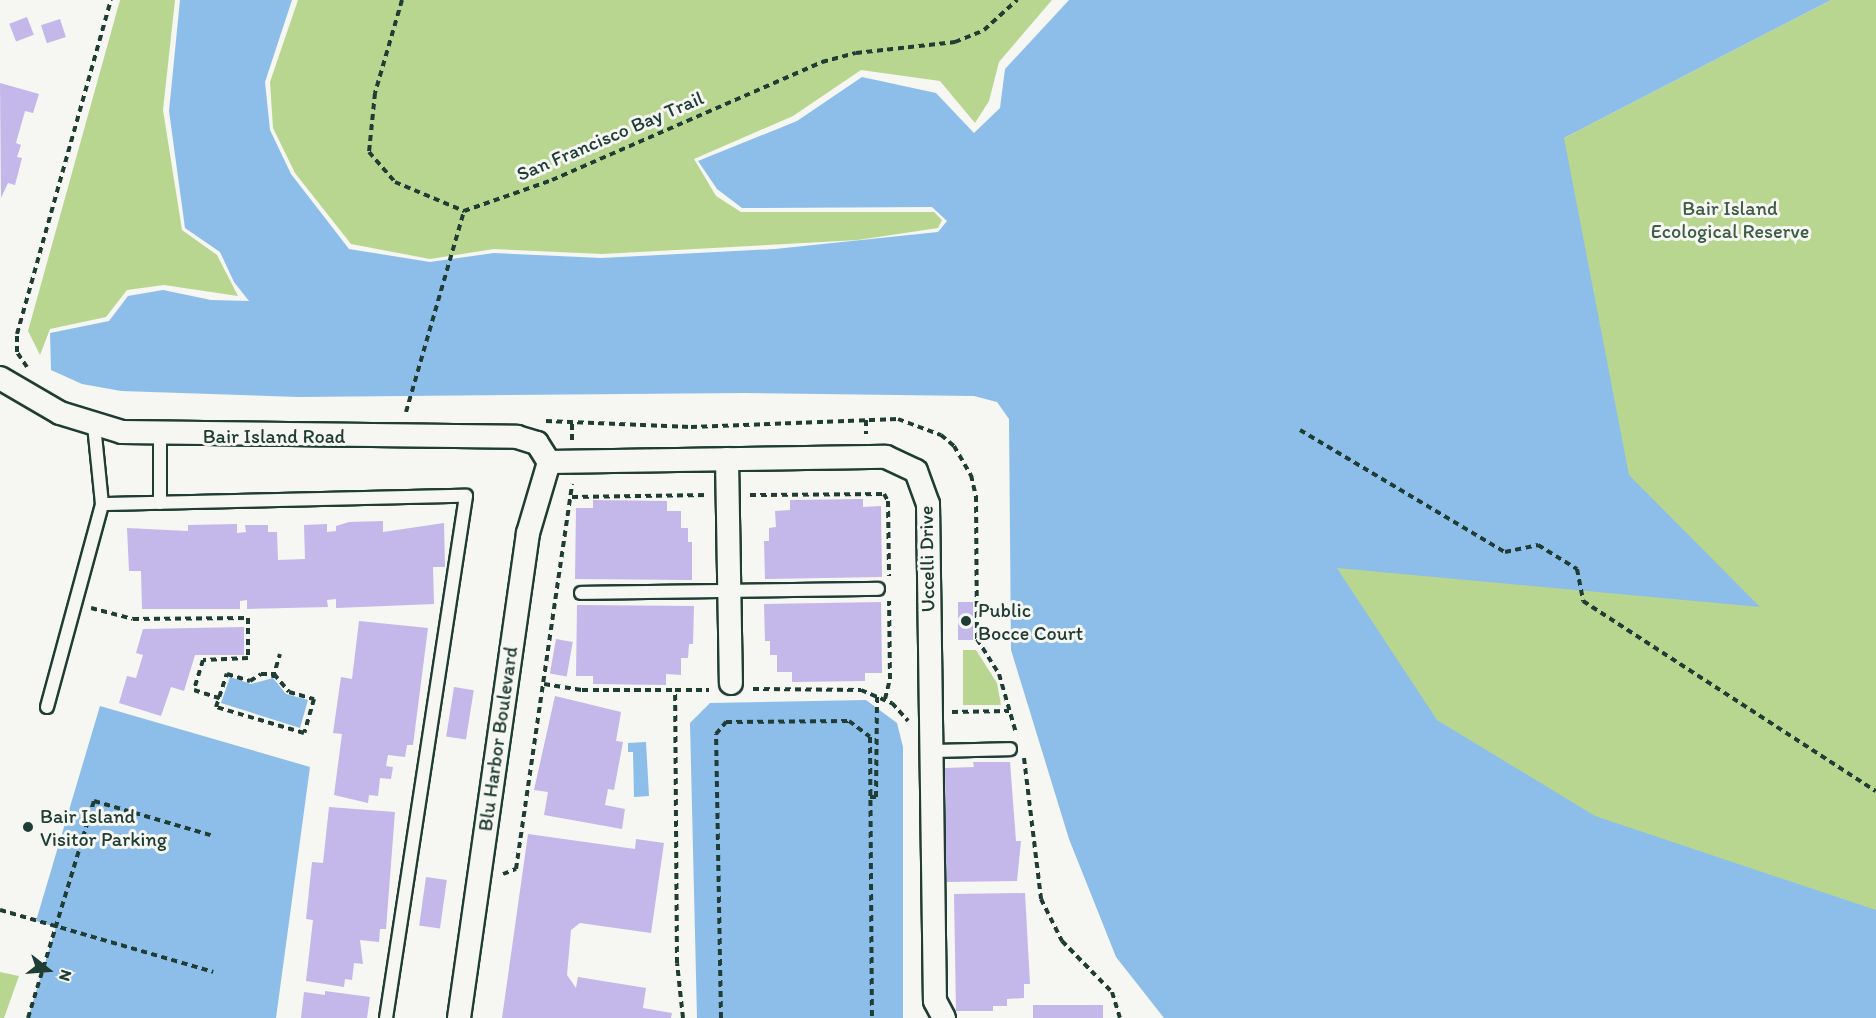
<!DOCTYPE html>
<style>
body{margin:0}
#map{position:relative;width:1876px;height:1018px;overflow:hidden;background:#f6f6f2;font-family:Itim,sans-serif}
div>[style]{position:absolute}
.green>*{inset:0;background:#b8d68f}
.water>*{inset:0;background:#8dbee9}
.building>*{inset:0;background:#c4b7e9;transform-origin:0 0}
.path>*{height:4px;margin-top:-2px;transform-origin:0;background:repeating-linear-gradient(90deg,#1f3d34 0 6px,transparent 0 10.5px)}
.roads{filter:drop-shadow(2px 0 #1f3d34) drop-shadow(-2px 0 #1f3d34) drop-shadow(0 2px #1f3d34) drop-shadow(0 -2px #1f3d34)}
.service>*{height:12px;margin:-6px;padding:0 6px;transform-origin:6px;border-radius:6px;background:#f6f6f2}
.minor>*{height:22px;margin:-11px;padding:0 11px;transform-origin:11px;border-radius:11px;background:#f6f6f2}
.dots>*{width:16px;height:16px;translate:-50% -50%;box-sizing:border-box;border:3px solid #f6f6f2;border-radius:50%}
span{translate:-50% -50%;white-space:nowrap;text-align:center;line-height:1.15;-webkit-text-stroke:6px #f6f6f2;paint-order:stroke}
.street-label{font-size:20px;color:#1f3d34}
.park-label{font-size:20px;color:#3e5c46}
.poi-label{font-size:20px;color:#1f3d34}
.left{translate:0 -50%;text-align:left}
.north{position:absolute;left:18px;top:940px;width:60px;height:60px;-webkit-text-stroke:4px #f6f6f2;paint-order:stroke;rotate:107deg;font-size:16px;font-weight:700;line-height:24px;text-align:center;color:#1f3d34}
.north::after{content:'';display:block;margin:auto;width:21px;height:27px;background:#1f3d34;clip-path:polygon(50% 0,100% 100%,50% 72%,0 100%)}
</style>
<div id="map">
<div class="green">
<div style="clip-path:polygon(120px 0,175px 0,163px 110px,182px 230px,217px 255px,238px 296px,164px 285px,127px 290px,106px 317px,50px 329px,40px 355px,28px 331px)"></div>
<div style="clip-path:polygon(298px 0,1052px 0,999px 62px,989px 101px,975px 123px,940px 81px,861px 70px,793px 116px,694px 159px,716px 196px,741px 212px,934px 212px,942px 220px,938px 228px,858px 240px,602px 254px,494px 249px,430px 259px,351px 244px,295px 173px,273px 128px,270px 82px)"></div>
<div style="clip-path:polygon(1831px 0,1876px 0,1876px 977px,1679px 916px,1512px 766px,1436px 720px,1336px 567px,1402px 573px,1564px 138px)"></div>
<div style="clip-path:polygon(963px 650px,976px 650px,997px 683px,1001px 705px,963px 705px)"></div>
<div style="clip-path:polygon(0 972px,19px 976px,4px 1018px,0 1018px)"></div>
</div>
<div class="water">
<div style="clip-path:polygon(180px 0,292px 0,265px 82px,270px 130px,291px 174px,349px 249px,430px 262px,494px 253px,601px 258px,775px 249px,938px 232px,947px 221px,932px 207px,742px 208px,717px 189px,698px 161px,797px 121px,862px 77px,936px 93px,974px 133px,1000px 108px,1005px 69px,1069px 0,1831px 0,1564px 138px,1629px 475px,1760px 607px,1337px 568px,1437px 720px,1595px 816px,1876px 910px,1876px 1018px,1164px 1018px,1116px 957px,1069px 839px,1011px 650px,1009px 419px,997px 402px,974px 396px,744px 393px,298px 397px,121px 391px,82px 384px,51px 370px,50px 333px,109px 321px,128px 296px,163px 290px,211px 300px,249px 301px,234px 282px,220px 252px,185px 228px,169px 111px)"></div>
<div style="clip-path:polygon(230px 677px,251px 684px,273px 678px,286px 694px,308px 700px,300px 728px,221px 703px)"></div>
<div style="clip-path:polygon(866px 700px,897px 723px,903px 747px,903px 1018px,697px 1018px,690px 723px,710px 703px)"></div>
<div style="clip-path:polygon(100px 706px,310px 767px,276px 1018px,28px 1018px,56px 927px,36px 921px)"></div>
<div style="clip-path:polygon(646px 742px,649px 796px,634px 797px,633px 752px,628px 752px,628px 743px)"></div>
</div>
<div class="building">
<div style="left:27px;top:17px;width:19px;height:19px;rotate:69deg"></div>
<div style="left:60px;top:19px;width:19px;height:20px;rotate:72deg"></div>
<div style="clip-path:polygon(0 83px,39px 94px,33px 113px,25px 111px,16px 143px,21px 145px,17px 157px,22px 158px,15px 185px,8px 183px,1px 198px)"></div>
<div style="clip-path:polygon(863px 499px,863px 507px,881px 506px,882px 577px,765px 579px,764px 541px,769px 541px,769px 528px,776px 527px,775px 511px,790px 510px,790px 500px)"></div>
<div style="clip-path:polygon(593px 500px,667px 501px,667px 511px,681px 511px,681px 528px,688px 528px,688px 542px,692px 542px,692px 580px,575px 579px,576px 508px,593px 508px)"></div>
<div style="clip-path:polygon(383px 521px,383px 532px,444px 523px,445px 567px,433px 567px,434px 604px,336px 608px,336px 599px,327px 600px,328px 607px,247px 609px,247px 600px,240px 601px,240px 609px,142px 609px,141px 571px,129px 571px,127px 528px,188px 531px,188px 525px,237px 524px,237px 533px,246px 532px,245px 525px,268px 525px,268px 532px,277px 532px,278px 560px,305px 559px,304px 525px,327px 524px,327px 532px,336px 531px,336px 526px,349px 522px)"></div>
<div style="clip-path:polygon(881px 602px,882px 673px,865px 673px,865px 681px,792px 682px,792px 672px,777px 672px,777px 655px,770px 655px,770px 641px,765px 641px,764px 604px)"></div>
<div style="left:958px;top:602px;width:15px;height:38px"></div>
<div style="clip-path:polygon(577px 605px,694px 606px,693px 644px,689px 644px,688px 658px,681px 658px,681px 675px,666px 674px,666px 685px,593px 684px,593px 676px,576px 676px)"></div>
<div style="clip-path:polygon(359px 621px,428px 628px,413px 745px,407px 745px,405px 757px,388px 755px,386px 766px,393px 767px,391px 779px,380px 778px,378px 796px,369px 795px,368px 803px,334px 795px,342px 734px,333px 733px,341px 677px,352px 679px)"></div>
<div style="clip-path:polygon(244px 627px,244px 655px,195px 655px,184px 691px,171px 687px,161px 716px,119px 703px,127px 676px,136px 678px,143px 655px,136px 653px,143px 629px)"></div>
<div style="left:556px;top:639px;width:17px;height:35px;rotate:10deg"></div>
<div style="left:454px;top:687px;width:20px;height:50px;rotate:9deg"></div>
<div style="clip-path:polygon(555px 696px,621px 712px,616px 741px,623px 742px,614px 790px,608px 789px,605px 805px,625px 809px,622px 829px,544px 815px,548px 792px,534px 790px)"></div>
<div style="clip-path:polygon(973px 762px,1010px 762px,1016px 841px,1021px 841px,1017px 881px,946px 882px,945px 768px,974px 767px)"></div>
<div style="clip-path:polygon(329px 807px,395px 812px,386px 929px,380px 929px,379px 942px,360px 940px,363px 964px,354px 963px,352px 980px,345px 979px,344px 987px,306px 981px,313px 920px,306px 919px,312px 862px,323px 863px)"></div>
<div style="clip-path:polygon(528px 834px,635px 849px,636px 839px,664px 843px,651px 933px,580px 923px,571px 930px,567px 975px,576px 988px,578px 977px,646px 988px,643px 1008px,672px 1013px,671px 1018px,502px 1018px)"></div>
<div style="left:426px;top:877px;width:21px;height:49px;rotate:8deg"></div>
<div style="clip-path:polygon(1025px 893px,1030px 984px,1024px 984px,1024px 998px,1007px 999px,1007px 1006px,993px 1006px,993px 1011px,956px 1011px,954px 894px)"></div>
<div style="clip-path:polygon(325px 991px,370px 997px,367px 1018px,301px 1018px,304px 992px,325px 995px)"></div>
<div style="left:1103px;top:1005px;width:13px;height:70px;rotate:90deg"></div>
</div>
<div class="path">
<div style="left:402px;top:0;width:97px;rotate:106.2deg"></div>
<div style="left:375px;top:93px;width:59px;rotate:95.8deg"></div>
<div style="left:369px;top:152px;width:40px;rotate:49deg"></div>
<div style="left:395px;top:182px;width:75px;rotate:22.8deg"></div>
<div style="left:464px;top:211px;width:93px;rotate:-19.4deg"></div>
<div style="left:552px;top:180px;width:295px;rotate:-23.6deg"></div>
<div style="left:822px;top:62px;width:35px;rotate:-15deg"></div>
<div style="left:856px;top:53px;width:100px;rotate:-6.3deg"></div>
<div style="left:955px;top:42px;width:31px;rotate:-22deg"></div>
<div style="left:984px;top:30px;width:45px;rotate:-42.3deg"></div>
<div style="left:27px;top:367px;width:18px;rotate:-124deg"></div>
<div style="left:17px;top:352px;width:18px;rotate:-90deg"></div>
<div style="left:17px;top:334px;width:347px;rotate:-74.3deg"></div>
<div style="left:406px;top:412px;width:209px;rotate:-73.9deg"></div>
<div style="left:866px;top:420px;width:14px;rotate:90deg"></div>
<div style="left:546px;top:421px;width:145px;rotate:2.4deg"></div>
<div style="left:691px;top:427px;width:207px;rotate:-2.2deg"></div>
<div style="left:898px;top:419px;width:46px;rotate:20.4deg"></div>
<div style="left:941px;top:435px;width:17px;rotate:40deg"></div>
<div style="left:954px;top:446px;width:34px;rotate:60deg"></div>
<div style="left:971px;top:475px;width:22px;rotate:77deg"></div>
<div style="left:976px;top:496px;width:143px;rotate:89.6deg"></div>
<div style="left:977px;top:639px;width:41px;rotate:57.8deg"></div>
<div style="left:999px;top:674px;width:61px;rotate:73.9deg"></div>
<div style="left:1300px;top:430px;width:239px;rotate:30.8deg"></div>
<div style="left:1505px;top:552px;width:34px;rotate:-12deg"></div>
<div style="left:1538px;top:545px;width:46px;rotate:31.6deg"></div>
<div style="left:1577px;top:569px;width:33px;rotate:79deg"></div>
<div style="left:1583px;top:601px;width:349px;rotate:33deg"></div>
<div style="left:572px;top:440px;width:17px;rotate:-90deg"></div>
<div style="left:750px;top:495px;width:134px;rotate:-0.4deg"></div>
<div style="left:884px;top:494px;width:8px;rotate:60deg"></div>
<div style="left:888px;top:501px;width:75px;rotate:89.2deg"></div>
<div style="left:572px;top:497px;width:135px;rotate:-0.8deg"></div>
<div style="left:91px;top:608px;width:43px;rotate:14.7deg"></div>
<div style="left:133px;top:619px;width:115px;rotate:-0.5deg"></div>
<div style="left:248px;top:618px;width:40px;rotate:90deg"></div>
<div style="left:248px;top:658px;width:45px;rotate:177.5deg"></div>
<div style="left:203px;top:660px;width:31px;rotate:107deg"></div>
<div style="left:194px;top:690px;width:29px;rotate:18deg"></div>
<div style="left:227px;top:674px;width:24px;rotate:17deg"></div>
<div style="left:250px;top:681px;width:13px;rotate:-32deg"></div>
<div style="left:261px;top:674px;width:13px"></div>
<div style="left:274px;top:674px;width:23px;rotate:50deg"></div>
<div style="left:289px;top:692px;width:26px;rotate:16deg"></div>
<div style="left:314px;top:699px;width:35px;rotate:106deg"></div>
<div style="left:304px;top:733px;width:92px;rotate:-163.5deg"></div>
<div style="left:216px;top:707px;width:35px;rotate:-72deg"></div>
<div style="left:273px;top:678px;width:25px;rotate:-74deg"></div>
<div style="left:544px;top:684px;width:38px;rotate:9deg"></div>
<div style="left:582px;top:690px;width:93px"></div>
<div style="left:753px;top:689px;width:108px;rotate:0.5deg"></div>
<div style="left:861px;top:690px;width:34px;rotate:23deg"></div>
<div style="left:892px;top:703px;width:24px;rotate:48deg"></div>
<div style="left:885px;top:699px;width:21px;rotate:-76deg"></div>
<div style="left:890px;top:679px;width:78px;rotate:-90.7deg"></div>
<div style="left:952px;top:712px;width:57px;rotate:-1deg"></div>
<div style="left:1024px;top:758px;width:142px;rotate:83.1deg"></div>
<div style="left:1041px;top:899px;width:47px;rotate:63.4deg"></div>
<div style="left:1062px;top:941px;width:71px;rotate:45.6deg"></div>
<div style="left:1112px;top:992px;width:27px;rotate:73deg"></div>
<div style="left:870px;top:797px;width:6px"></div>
<div style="left:876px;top:797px;width:102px;rotate:-89.4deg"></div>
<div style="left:503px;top:874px;width:14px;rotate:-21deg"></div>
<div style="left:516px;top:869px;width:389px;rotate:-81.7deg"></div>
<div style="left:0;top:910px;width:222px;rotate:16.2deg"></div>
<div style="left:28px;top:1018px;width:227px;rotate:-73.1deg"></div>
<div style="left:94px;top:801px;width:125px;rotate:16.3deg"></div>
<div style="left:683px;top:1018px;width:55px;rotate:-96.2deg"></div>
<div style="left:677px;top:963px;width:273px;rotate:-90.4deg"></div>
<div style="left:675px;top:690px;width:34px"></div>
<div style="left:721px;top:1018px;width:284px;rotate:-91deg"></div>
<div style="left:716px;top:734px;width:16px;rotate:-50deg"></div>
<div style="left:726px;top:722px;width:123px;rotate:-0.5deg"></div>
<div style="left:849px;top:721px;width:26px;rotate:37deg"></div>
<div style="left:870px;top:737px;width:281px;rotate:89.6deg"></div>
</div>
<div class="roads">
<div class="service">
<div style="left:160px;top:503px;width:68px;rotate:-90deg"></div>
<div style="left:102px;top:504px;width:364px;rotate:-1.3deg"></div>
<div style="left:466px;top:496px;width:528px;rotate:98.71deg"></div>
<div style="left:581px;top:593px;width:297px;rotate:-0.8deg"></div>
<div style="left:47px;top:707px;width:210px;rotate:-74.8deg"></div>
<div style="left:102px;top:504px;width:79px;rotate:-95.8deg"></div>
<div style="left:930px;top:751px;width:80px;rotate:-1.4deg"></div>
</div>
<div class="minor">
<div style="left:0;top:378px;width:69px;rotate:30.3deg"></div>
<div style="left:60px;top:413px;width:65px;rotate:17deg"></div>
<div style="left:122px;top:432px;width:395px;rotate:0.7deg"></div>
<div style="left:517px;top:437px;width:21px;rotate:17deg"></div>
<div style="left:537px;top:443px;width:22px;rotate:58deg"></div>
<div style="left:727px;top:459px;width:224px;rotate:89deg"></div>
<div style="left:549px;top:462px;width:337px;rotate:-0.9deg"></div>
<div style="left:886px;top:457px;width:33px;rotate:25deg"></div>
<div style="left:916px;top:471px;width:35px;rotate:70deg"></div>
<div style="left:928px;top:504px;width:497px;rotate:89.2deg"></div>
<div style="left:935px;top:1001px;width:19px;rotate:62deg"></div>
<div style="left:459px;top:1018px;width:490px;rotate:-81.9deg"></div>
<div style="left:528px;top:533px;width:74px;rotate:-73.5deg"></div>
</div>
</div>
<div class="dots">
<div style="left:966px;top:621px;background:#1f3d34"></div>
<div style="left:28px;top:827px;background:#1f3d34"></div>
</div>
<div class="street-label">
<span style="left:610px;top:136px;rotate:-23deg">San Francisco Bay Trail</span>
<span style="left:274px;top:436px">Bair Island Road</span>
<span style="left:927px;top:559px;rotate:-91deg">Uccelli Drive</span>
<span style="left:498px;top:739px;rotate:-82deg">Blu Harbor Boulevard</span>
</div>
<div class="park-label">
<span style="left:1730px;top:220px">Bair Island<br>Ecological Reserve</span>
</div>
<div class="poi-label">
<span class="left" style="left:978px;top:622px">Public<br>Bocce Court</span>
<span class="left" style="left:40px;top:828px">Bair Island<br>Visitor Parking</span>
</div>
<div class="north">N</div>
</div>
